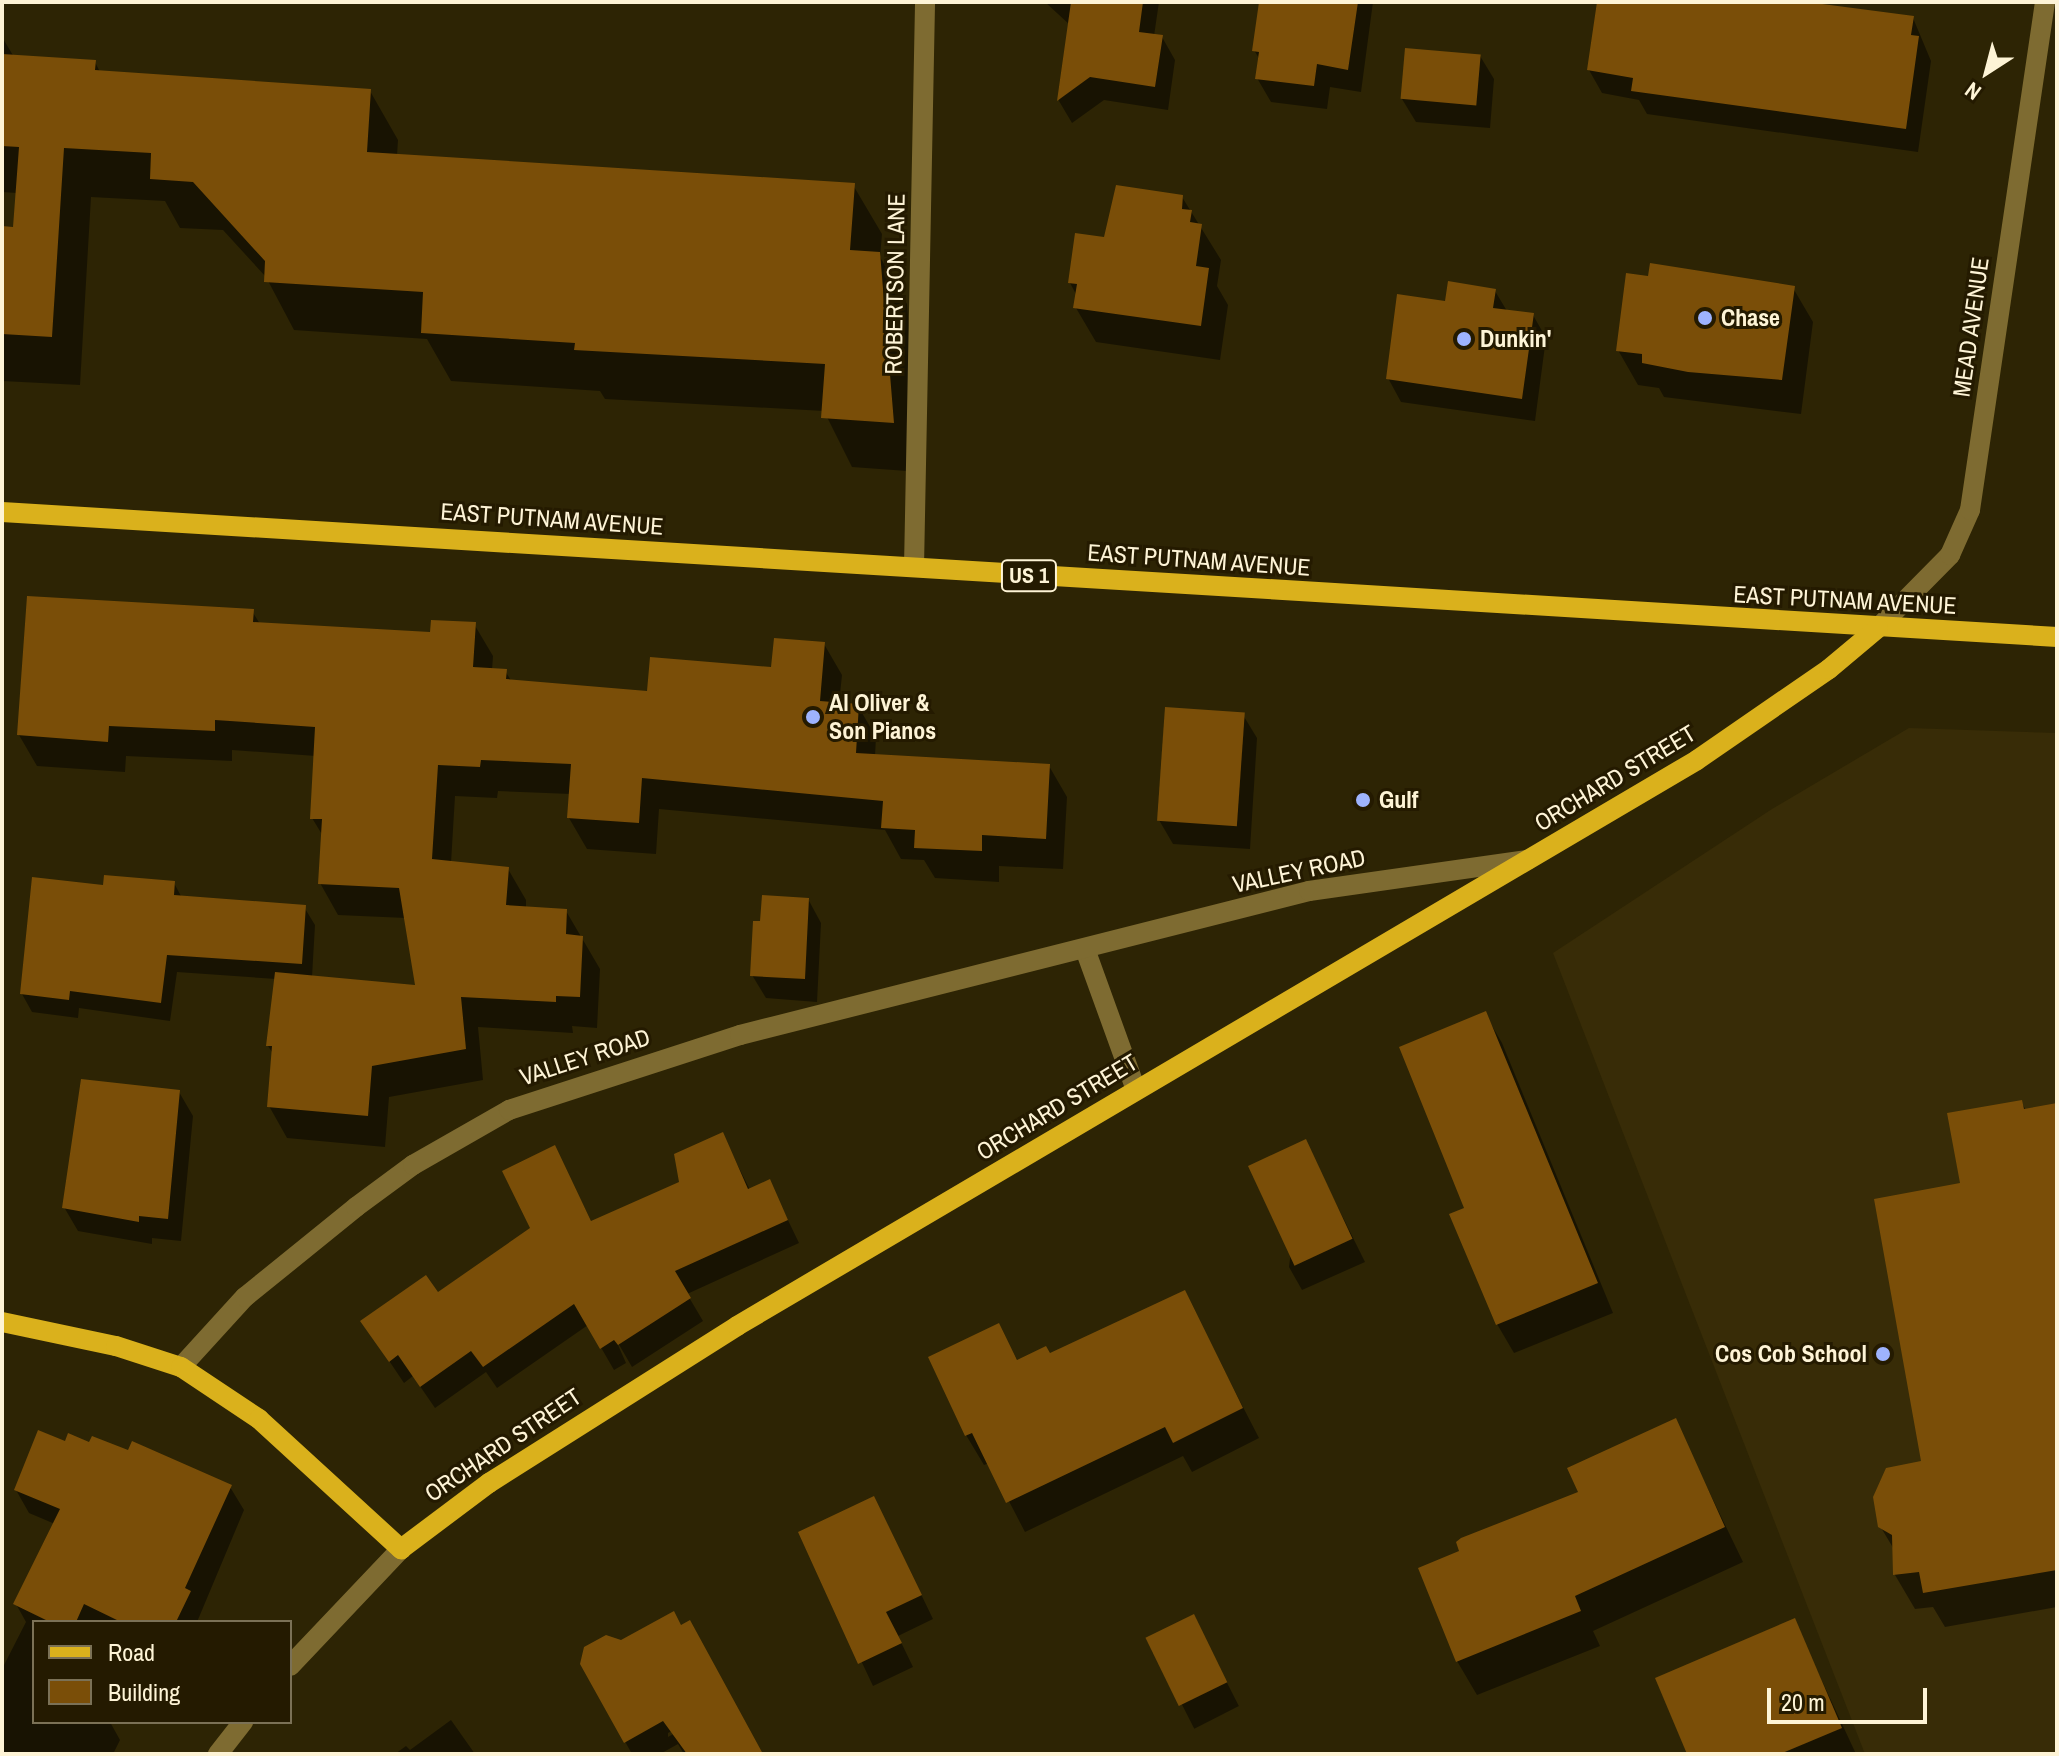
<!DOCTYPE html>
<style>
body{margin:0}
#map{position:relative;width:2059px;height:1756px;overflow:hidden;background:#2d2404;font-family:"Archivo Narrow",sans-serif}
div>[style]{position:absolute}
.built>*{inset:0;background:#382c07}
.shadow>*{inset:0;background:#0007;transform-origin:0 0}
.building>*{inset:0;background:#7a4e08;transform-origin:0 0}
.minor>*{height:20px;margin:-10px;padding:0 10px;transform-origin:10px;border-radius:10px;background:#7e6b31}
.major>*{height:20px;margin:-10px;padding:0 10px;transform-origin:10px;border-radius:10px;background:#dab11c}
.dots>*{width:22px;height:22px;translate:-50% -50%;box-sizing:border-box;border:4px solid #241a00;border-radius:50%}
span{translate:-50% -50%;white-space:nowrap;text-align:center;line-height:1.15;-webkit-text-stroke:6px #241a00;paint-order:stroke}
.shield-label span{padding:2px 6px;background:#241a00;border:2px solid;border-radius:6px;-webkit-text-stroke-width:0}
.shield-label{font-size:22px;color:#fef4d6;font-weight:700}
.street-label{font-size:24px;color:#fef4d6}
.poi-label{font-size:24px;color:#fef4d6;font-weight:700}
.left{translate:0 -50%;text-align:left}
.right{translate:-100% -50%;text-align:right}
.frame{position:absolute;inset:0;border:4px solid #fef4d6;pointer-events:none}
.legend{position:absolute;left:32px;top:1620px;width:260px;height:104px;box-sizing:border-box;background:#241a00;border:2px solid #7b7156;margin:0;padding:10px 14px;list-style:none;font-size:24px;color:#fef4d6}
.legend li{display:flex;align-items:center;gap:16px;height:40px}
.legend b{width:40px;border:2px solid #7b7156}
.north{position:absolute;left:1947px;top:32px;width:80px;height:80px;-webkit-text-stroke:6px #241a00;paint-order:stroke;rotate:216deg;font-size:22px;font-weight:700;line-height:32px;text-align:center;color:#fef4d6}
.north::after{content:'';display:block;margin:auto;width:28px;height:36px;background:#fef4d6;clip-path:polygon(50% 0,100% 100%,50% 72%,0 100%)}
.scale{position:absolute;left:1767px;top:1688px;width:160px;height:36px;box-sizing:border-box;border:4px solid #fef4d6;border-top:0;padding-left:10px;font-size:24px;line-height:28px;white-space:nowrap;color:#fef4d6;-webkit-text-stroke:6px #241a00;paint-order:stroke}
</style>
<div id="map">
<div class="built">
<div style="clip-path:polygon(1909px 728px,2057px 733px,2057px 1754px,1865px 1754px,1553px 953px,1772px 809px)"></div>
</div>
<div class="shadow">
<div style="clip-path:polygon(1045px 2px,1159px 2px,1154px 36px,1162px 37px,1175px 60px,1168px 110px,1104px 100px,1072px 123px,1059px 101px,1070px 25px)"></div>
<div style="clip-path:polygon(1261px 2px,1373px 2px,1361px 92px,1330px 87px,1327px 109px,1271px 102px,1257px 78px,1260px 60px,1254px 50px)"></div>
<div style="clip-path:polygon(1599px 2px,1797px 2px,1913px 18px,1931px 61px,1918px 152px,1647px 114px,1639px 100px,1602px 93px,1589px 70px)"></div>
<div style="clip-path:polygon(2px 37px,14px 57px,95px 62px,100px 72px,370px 91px,398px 140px,397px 156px,853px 185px,882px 234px,880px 257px,907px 304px,921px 472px,852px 467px,824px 411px,605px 399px,600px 391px,451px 381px,427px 339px,294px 330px,266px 277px,223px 230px,180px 228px,165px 201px,91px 197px,80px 385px,2px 381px,2px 228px,15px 229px,17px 193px,2px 192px)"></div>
<div style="clip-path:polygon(1480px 56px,1494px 79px,1490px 128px,1416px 122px,1402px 99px)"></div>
<div style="clip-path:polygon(1182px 197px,1221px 260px,1217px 286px,1228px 305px,1220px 360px,1096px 342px,1076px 308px,1077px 296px,1070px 283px,1106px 239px)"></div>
<div style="clip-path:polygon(1793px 288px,1813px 322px,1801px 414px,1664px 397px,1659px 388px,1638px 385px,1618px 350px)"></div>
<div style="clip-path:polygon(1495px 291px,1507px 311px,1533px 315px,1546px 338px,1535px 421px,1401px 402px,1388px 378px,1447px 303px)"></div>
<div style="clip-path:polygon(252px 611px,260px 624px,432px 634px,474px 624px,493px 656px,492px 670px,505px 671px,512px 682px,649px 693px,773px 669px,824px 644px,842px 675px,839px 704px,858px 706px,876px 737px,875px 756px,1049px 766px,1067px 797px,1063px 869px,999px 866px,999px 882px,935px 878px,924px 860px,901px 859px,885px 830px,659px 809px,656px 854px,587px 849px,569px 818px,571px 794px,498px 791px,497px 798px,455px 796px,451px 863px,508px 869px,526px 900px,526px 908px,566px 911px,600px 969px,597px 1028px,572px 1026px,573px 1033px,478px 1027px,483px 1080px,389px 1097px,385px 1147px,287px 1138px,269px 1106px,274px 1055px,268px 1046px,276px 979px,177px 972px,170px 1021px,79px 1008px,78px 1018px,32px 1012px,22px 994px,105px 887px,174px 883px,182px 898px,304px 907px,315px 925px,312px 977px,417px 987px,406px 918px,338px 915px,320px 883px,323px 836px,312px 818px,316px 756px,232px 750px,232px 761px,126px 756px,125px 772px,37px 766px,19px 735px)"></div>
<div style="clip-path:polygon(1243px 715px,1257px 738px,1250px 849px,1173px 844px,1159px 820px)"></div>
<div style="clip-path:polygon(808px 899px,821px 923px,817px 1002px,766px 998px,752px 975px,762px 923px)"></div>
<div style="clip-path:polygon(1485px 1014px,1502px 1043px,1613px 1313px,1514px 1353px,1497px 1324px,1467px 1209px)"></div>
<div style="clip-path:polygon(179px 1092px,193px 1116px,181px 1241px,152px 1238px,152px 1244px,78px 1231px,64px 1207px)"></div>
<div style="clip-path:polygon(2021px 1102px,2026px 1110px,2057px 1105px,2057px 1607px,1945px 1627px,1933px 1607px,1915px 1609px,1895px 1575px,1895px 1551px,1880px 1526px,1923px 1463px,1962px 1185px)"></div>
<div style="clip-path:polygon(722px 1134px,750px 1190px,769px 1181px,799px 1243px,687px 1294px,703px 1321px,632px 1367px,614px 1336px,626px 1363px,614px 1370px,588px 1325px,497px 1388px,486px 1372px,435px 1408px,413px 1376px,404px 1383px,363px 1322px,437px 1295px,533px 1229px,554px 1147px,592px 1223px,681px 1183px)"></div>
<div style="clip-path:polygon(1305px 1141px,1365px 1262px,1302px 1290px,1289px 1267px)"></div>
<div style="clip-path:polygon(1184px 1293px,1259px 1438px,1192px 1472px,1183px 1456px,1025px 1532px,989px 1463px,984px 1465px,966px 1435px,998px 1326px,1018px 1361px,1050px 1356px)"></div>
<div style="clip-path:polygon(1675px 1421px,1743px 1562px,1593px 1631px,1600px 1646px,1477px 1695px,1457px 1661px,1581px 1493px)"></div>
<div style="clip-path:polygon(66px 1443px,90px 1444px,230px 1487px,244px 1510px,197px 1622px,34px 1622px,34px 1722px,110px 1722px,120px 1740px,113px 1754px,2px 1754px,2px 1669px,26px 1622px,16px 1604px,55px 1524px,29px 1513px,16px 1490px)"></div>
<div style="clip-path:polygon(886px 1522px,933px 1619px,898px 1636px,913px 1667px,873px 1686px,801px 1533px)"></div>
<div style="left:1193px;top:1616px;width:101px;height:50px;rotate:63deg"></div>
<div style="clip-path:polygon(1794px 1621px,1856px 1754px,1689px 1754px)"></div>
<div style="clip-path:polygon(evenodd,681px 1627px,761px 1754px,684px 1754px,678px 1744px,660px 1754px,632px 1754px,582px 1664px,622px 1643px,681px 1627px,682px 1725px,684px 1728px,668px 1737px,668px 1733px,682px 1725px)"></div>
<div style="clip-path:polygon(451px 1720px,475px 1754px,395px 1754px,406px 1746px,410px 1750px)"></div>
</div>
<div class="building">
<div style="clip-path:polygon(1071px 2px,1143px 2px,1139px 32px,1163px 35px,1155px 87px,1090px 77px,1057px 101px)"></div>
<div style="clip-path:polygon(1259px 2px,1358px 2px,1348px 70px,1317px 64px,1314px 86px,1255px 79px,1259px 52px,1252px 51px)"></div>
<div style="clip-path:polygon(1597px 2px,1807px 2px,1914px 16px,1911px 35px,1919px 36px,1906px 129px,1631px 91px,1633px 78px,1587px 70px)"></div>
<div style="left:1405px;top:48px;width:76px;height:51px;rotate:5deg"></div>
<div style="clip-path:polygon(2px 54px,96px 60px,95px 70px,371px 89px,367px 152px,855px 183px,850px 250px,880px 252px,894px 423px,821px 418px,825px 364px,574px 350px,575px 343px,421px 333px,423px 292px,264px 282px,265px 261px,193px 182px,150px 179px,151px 153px,64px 148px,52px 337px,2px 334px,2px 226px,13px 227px,19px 147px,2px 146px)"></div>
<div style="clip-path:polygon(1116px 185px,1183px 195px,1182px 209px,1192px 210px,1190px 222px,1202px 224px,1196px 266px,1209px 268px,1201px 326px,1073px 308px,1077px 284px,1068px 283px,1075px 233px,1104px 237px)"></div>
<div style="clip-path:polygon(1650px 263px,1795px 286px,1782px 380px,1688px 372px,1642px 363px,1642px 354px,1616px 351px,1626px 273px,1648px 276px)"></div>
<div style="clip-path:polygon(1448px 281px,1496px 289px,1493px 308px,1534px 313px,1522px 399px,1386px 379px,1397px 294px,1445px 301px)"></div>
<div style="clip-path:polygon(27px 596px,254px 609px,253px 622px,430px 632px,431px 620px,476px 622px,473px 667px,507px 669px,506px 679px,647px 691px,650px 657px,771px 667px,774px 638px,825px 642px,820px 701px,859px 704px,856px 753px,1050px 764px,1046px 839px,982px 835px,982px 851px,914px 848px,915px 830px,881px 828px,883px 801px,642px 778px,639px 823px,567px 818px,571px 764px,481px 760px,480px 767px,438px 765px,432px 859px,509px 867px,506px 905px,567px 909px,566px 934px,583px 936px,580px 997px,556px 996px,556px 1002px,461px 997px,466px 1049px,372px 1066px,368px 1116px,267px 1107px,272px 1046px,266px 1046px,275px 972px,415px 985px,399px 888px,318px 884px,322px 819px,310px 819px,315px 727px,215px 720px,215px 731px,109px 726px,108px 742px,17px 735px)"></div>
<div style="left:1165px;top:707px;width:80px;height:114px;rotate:4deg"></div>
<div style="clip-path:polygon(104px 875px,175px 881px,174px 895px,306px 905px,302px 964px,167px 955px,161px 1003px,70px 991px,69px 1000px,20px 994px,32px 877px,103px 885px)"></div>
<div style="clip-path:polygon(762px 895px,809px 898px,805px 979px,750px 976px,753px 921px,760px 921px)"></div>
<div style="clip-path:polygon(1486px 1011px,1598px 1283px,1496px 1325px,1449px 1214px,1464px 1208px,1399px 1047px)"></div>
<div style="clip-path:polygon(81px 1079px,180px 1090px,168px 1219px,139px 1216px,139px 1222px,62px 1208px)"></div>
<div style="clip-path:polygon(2022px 1100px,2024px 1109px,2057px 1103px,2057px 1570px,1923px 1593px,1919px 1572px,1893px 1575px,1892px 1535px,1878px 1527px,1873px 1497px,1886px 1468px,1921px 1461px,1874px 1199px,1960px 1183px,1947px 1113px)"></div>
<div style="clip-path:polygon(723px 1132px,748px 1189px,770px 1179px,788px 1220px,675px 1271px,691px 1298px,618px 1345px,614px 1340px,600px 1349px,574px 1304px,483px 1367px,471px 1351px,420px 1387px,398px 1355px,389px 1362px,360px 1321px,426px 1275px,438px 1292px,530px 1228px,502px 1171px,555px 1145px,591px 1221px,679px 1182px,674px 1154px)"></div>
<div style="left:1306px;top:1139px;width:110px;height:64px;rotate:65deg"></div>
<div style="clip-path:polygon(1185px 1290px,1243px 1408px,1173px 1443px,1165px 1427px,1006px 1503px,972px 1433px,965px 1436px,928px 1357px,999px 1323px,1017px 1360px,1046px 1346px,1050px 1353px)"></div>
<div style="clip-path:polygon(1676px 1418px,1725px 1527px,1575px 1596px,1581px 1611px,1456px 1662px,1418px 1568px,1459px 1551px,1456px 1542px,1461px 1538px,1578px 1492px,1567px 1468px)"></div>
<div style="clip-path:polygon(38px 1430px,65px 1441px,68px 1433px,89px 1442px,92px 1436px,128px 1450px,132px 1441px,232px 1485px,185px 1588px,191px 1591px,176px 1622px,121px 1622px,84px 1604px,76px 1622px,50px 1622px,13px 1604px,60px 1509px,14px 1490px)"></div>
<div style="clip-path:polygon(874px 1496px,922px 1595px,886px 1612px,902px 1643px,858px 1664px,798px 1532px)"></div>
<div style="clip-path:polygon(674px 1611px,681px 1625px,690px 1620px,763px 1754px,687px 1754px,663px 1721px,624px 1743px,580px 1664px,584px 1647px,606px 1635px,621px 1640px)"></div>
<div style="left:1194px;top:1614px;width:76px;height:54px;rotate:64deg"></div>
<div style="clip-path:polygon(1795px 1618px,1842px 1728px,1780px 1754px,1687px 1754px,1655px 1678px)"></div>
</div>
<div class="minor">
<div style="left:914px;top:567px;width:565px;rotate:-88.88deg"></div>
<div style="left:1878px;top:628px;width:103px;rotate:-45.4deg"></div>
<div style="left:1950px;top:555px;width:49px;rotate:-66deg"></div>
<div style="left:1970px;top:510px;width:514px;rotate:-81.6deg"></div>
<div style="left:1085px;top:949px;width:150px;rotate:70.1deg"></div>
<div style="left:181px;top:1367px;width:95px;rotate:-47.6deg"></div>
<div style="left:245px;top:1297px;width:143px;rotate:-39deg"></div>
<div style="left:356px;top:1207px;width:71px;rotate:-36.4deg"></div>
<div style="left:413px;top:1165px;width:111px;rotate:-29.8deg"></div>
<div style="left:509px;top:1110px;width:243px;rotate:-18deg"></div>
<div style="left:740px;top:1035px;width:587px;rotate:-14.2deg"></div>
<div style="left:1309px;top:891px;width:221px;rotate:-8.1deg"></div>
<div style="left:290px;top:1666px;width:161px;rotate:-46.5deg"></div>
<div style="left:218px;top:1754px;width:41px;rotate:-52deg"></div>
</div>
<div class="major">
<div style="left:2px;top:512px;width:2059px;rotate:3.48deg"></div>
<div style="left:2px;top:1322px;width:116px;rotate:11.9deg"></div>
<div style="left:116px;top:1346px;width:68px;rotate:17.9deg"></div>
<div style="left:181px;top:1367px;width:94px;rotate:33.7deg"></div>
<div style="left:259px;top:1419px;width:193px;rotate:42.5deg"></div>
<div style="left:401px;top:1549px;width:110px;rotate:-36.9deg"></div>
<div style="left:489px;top:1483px;width:294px;rotate:-32.3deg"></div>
<div style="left:737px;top:1326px;width:1114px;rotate:-30.52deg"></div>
<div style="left:1697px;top:760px;width:160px;rotate:-34.6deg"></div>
<div style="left:1829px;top:669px;width:64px;rotate:-39.9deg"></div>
</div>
<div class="dots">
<div style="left:1705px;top:318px;background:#9eb3fd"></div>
<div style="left:1464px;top:339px;background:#9eb3fd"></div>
<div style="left:813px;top:717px;background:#9eb3fd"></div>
<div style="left:1363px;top:800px;background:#9eb3fd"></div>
<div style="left:1883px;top:1354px;background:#9eb3fd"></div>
</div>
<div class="shield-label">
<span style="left:1029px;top:576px">US 1</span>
</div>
<div class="street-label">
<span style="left:895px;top:284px;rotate:-89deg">ROBERTSON LANE</span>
<span style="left:1971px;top:327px;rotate:-82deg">MEAD AVENUE</span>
<span style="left:552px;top:519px;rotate:4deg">EAST PUTNAM AVENUE</span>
<span style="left:1199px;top:560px;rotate:4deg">EAST PUTNAM AVENUE</span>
<span style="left:1845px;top:600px;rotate:3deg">EAST PUTNAM AVENUE</span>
<span style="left:1615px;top:778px;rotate:-31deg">ORCHARD STREET</span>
<span style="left:1299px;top:871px;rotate:-12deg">VALLEY ROAD</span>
<span style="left:585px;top:1057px;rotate:-18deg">VALLEY ROAD</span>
<span style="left:1057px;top:1107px;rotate:-31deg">ORCHARD STREET</span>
<span style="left:503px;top:1445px;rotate:-34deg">ORCHARD STREET</span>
</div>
<div class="poi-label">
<span class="left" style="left:1721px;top:318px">Chase</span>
<span class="left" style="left:1480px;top:339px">Dunkin'</span>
<span class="left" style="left:829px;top:717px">Al Oliver &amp;<br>Son Pianos</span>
<span class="left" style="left:1379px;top:800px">Gulf</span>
<span class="right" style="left:1867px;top:1354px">Cos Cob School</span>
</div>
<div class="frame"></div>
<ul class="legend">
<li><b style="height:10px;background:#dab11c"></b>Road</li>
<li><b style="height:22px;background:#7a4e08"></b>Building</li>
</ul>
<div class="north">N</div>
<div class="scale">20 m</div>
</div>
